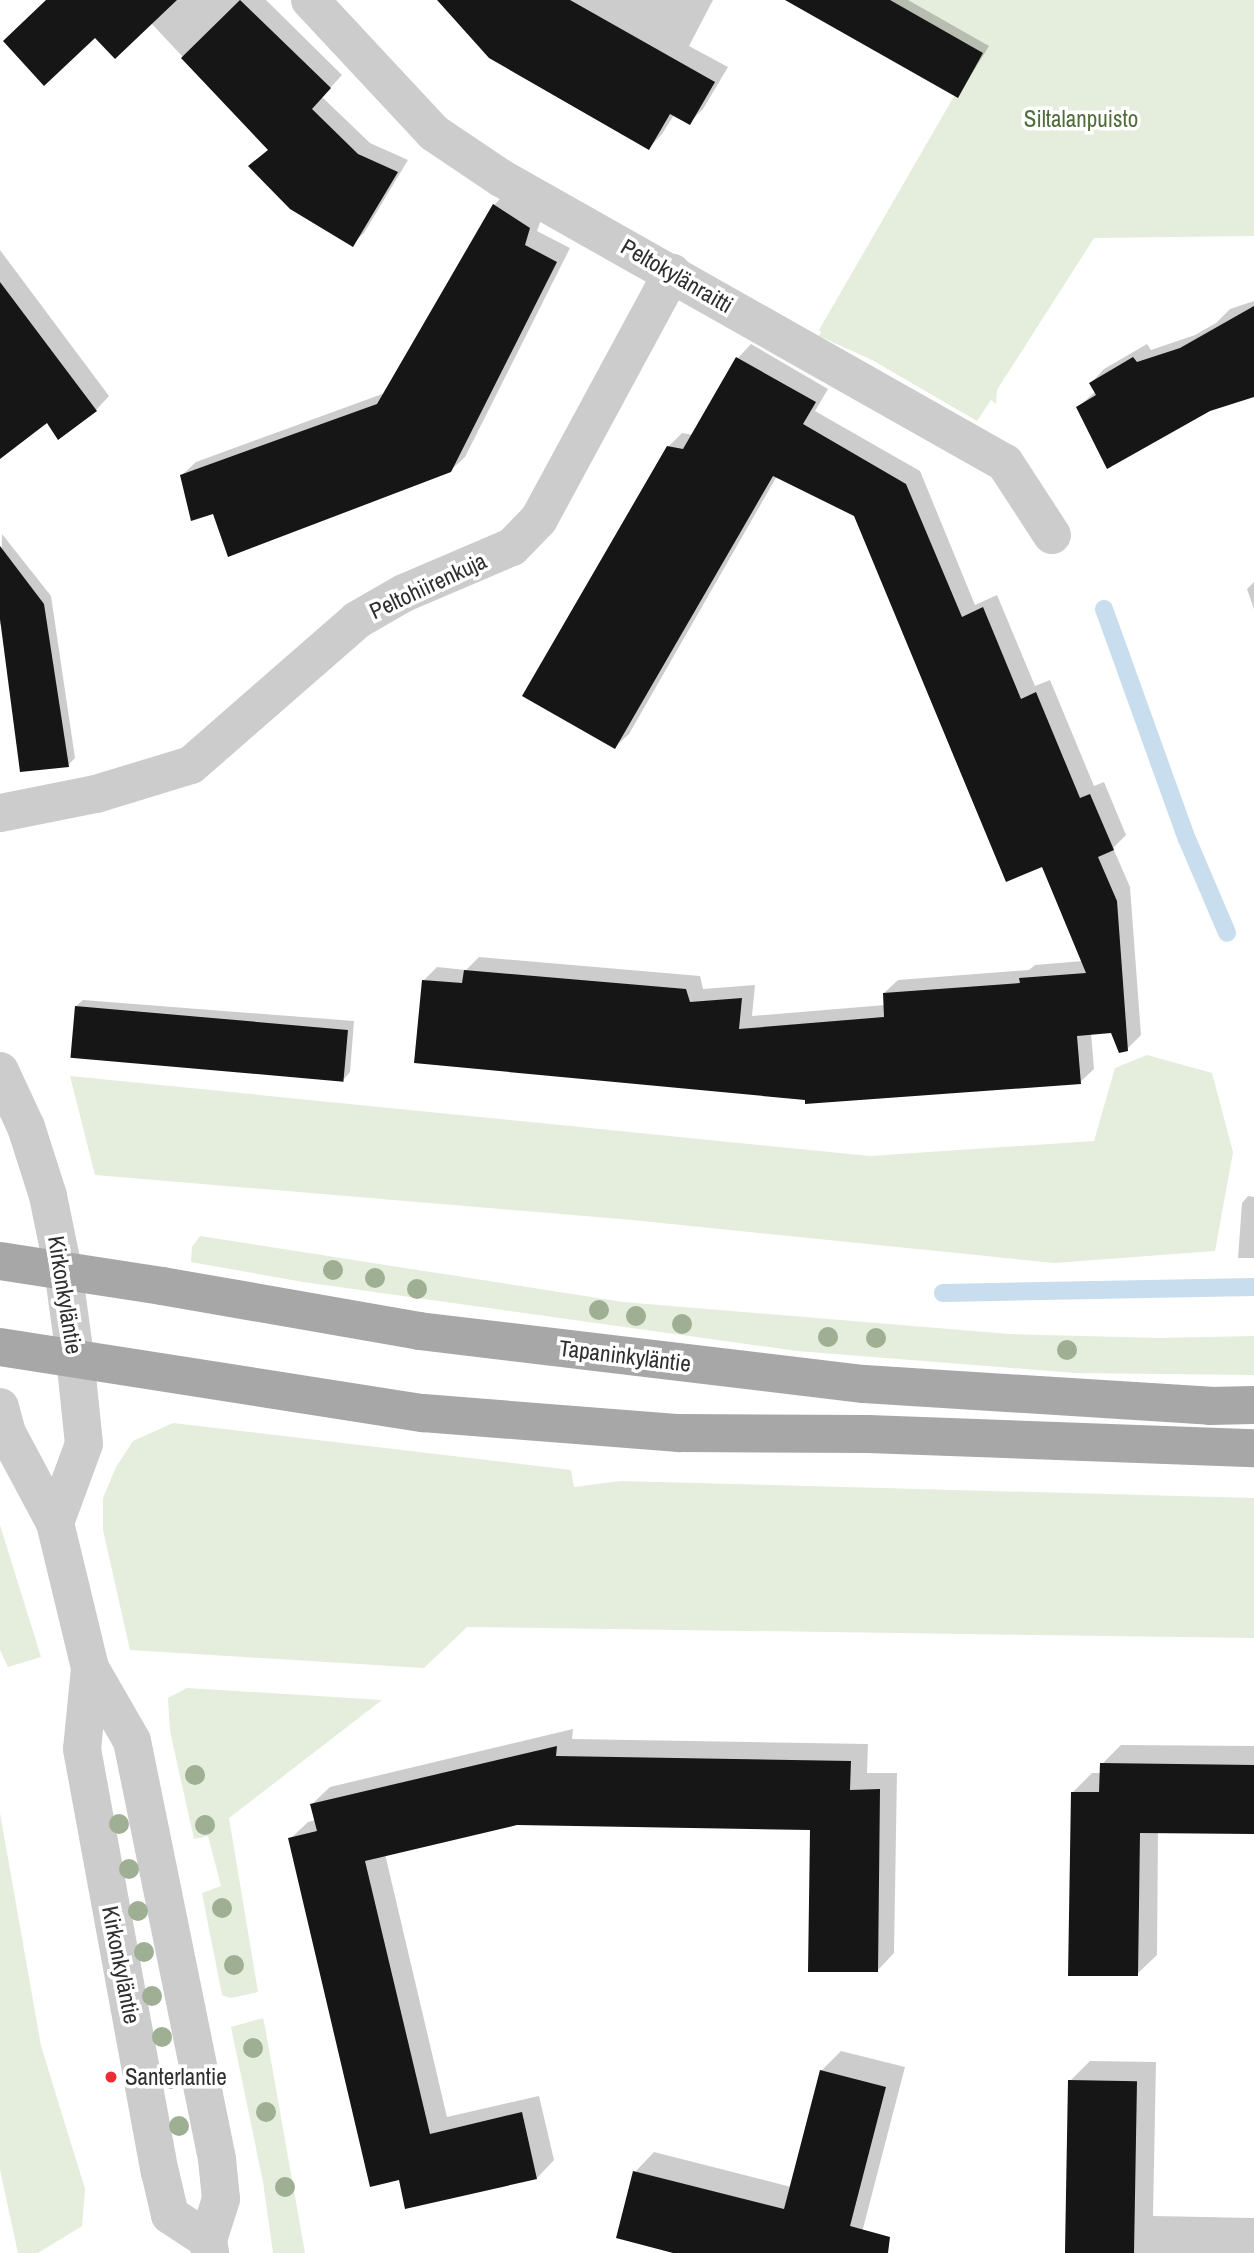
<!DOCTYPE html>
<meta charset="utf-8">
<style>
body{margin:0}
#map{position:relative;width:1254px;height:2253px;overflow:hidden;background:#fff;font-family:"Archivo Narrow",sans-serif}
div>[style]{position:absolute}
.green>*{inset:0;background:#e5eddc}
.shadow>*{inset:0;background:#0003}
.stream>*{height:18px;margin:-9px;padding:0 9px;transform-origin:9px;border-radius:9px;background:#c8dded}
.building>*{inset:0;background:#161616;transform-origin:0 0}
.minor>*{height:38px;margin:-19px;padding:0 19px;transform-origin:19px;border-radius:19px;background:#ccc}
.major>*{height:38px;margin:-19px;padding:0 19px;transform-origin:19px;border-radius:19px;background:#a7a7a7}
.trees>*{width:20px;height:20px;margin:-10px;border-radius:50%;background:#9faf93}
.dots>*{width:19px;height:19px;translate:-50% -50%;box-sizing:border-box;border:4px solid #fff;border-radius:50%}
span{translate:-50% -50%;white-space:nowrap;text-align:center;line-height:1.15;-webkit-text-stroke:7px #fff;paint-order:stroke}
.park-label{font-size:23px;color:#506d3a}
.street-label{font-size:23px;color:#2f2f2f}
.poi-label{font-size:23px;color:#2f2f2f}
.left{translate:0 -50%;text-align:left}
</style>
<div id="map">
<div class="green">
<div style="clip-path:polygon(887px 0,1254px 0,1254px 236px,1094px 238px,997px 390px,996px 404px,991px 400px,977px 421px,872px 360px,819px 336px,821px 332px,819px 330px,979px 53px)"></div>
<div style="clip-path:polygon(1147px 1055px,1212px 1073px,1233px 1152px,1215px 1251px,1054px 1263px,632px 1220px,95px 1175px,70px 1076px,870px 1156px,1094px 1141px,1115px 1068px)"></div>
<div style="clip-path:polygon(200px 1236px,623px 1302px,1010px 1334px,1159px 1338px,1254px 1336px,1254px 1375px,1075px 1373px,797px 1351px,303px 1282px,191px 1262px,192px 1247px)"></div>
<div style="clip-path:polygon(173px 1423px,571px 1470px,574px 1487px,620px 1481px,1254px 1498px,1254px 1638px,467px 1627px,424px 1668px,130px 1650px,103px 1530px,103px 1498px,116px 1467px,133px 1441px)"></div>
<div style="clip-path:polygon(0 1525px,41px 1657px,8px 1667px,0 1650px)"></div>
<div style="clip-path:polygon(187px 1688px,382px 1700px,229px 1818px,258px 1992px,231px 1998px,222px 1995px,202px 1893px,221px 1886px,208px 1836px,194px 1839px,170px 1731px,168px 1698px)"></div>
<div style="clip-path:polygon(0 1813px,41px 2046px,85px 2189px,82px 2226px,38px 2253px,18px 2253px,0 2170px)"></div>
<div style="clip-path:polygon(263px 2018px,265px 2027px,305px 2253px,273px 2253px,263px 2182px,231px 2027px)"></div>
</div>
<div class="shadow">
<div style="clip-path:polygon(48px 0,266px 0,342px 75px,322px 97px,370px 143px,408px 160px,364px 233px,352px 244px,251px 166px,269px 149px,151px 23px,95px 36px)"></div>
<div style="clip-path:polygon(439px 0,713px 0,689px 46px,728px 67px,703px 109px,689px 123px,674px 115px,662px 134px,649px 148px)"></div>
<div style="clip-path:polygon(852px 0,908px 0,989px 46px,958px 96px)"></div>
<div style="clip-path:polygon(508px 191px,543px 214px,537px 231px,570px 248px,465px 457px,450px 471px,214px 512px,182px 475px,196px 462px,385px 393px,494px 205px)"></div>
<div style="clip-path:polygon(0 250px,109px 396px,96px 410px,47px 421px,0 439px)"></div>
<div style="clip-path:polygon(1254px 301px,1254px 395px,1078px 407px,1096px 391px,1091px 383px,1104px 369px,1147px 344px,1151px 350px,1195px 335px,1216px 323px,1230px 309px)"></div>
<div style="clip-path:polygon(751px 344px,828px 389px,815px 411px,920px 471px,975px 605px,997px 595px,1035px 686px,1050px 680px,1094px 786px,1104px 782px,1126px 835px,1113px 848px,1130px 887px,1141px 1035px,1127px 1049px,1112px 1031px,1091px 1033px,1094px 1069px,1080px 1082px,807px 1098px,424px 980px,437px 967px,466px 970px,479px 957px,700px 976px,703px 989px,755px 985px,752px 1016px,885px 1005px,884px 993px,898px 980px,1029px 970px,1035px 965px,1083px 961px,1043px 865px,855px 515px,777px 476px,629px 734px,615px 747px,668px 447px,682px 433px,693px 435px,738px 358px)"></div>
<div style="clip-path:polygon(2px 534px,51px 596px,75px 758px,68px 765px,0 623px)"></div>
<div style="clip-path:polygon(1254px 582px,1254px 609px,1247px 589px)"></div>
<div style="clip-path:polygon(83px 1000px,354px 1021px,350px 1072px,344px 1079px,76px 1006px)"></div>
<div style="clip-path:polygon(1248px 1196px,1254px 1197px,1254px 1258px,1238px 1258px,1242px 1203px)"></div>
<div style="clip-path:polygon(573px 1729px,572px 1739px,868px 1744px,867px 1773px,897px 1773px,894px 1953px,877px 1971px,812px 1828px,517px 1824px,385px 1854px,447px 2117px,539px 2096px,554px 2160px,537px 2178px,400px 2178px,290px 1839px,308px 1822px,316px 1820px,312px 1804px,330px 1787px)"></div>
<div style="clip-path:polygon(1121px 1745px,1254px 1746px,1254px 1833px,1158px 1832px,1157px 1955px,1137px 1974px,1073px 1792px,1092px 1773px,1101px 1773px,1102px 1764px)"></div>
<div style="clip-path:polygon(841px 2051px,905px 2067px,859px 2244px,850px 2253px,680px 2253px,635px 2172px,654px 2152px,791px 2187px,821px 2071px)"></div>
<div style="clip-path:polygon(1090px 2061px,1156px 2062px,1153px 2216px,1254px 2218px,1254px 2253px,1067px 2253px,1070px 2081px)"></div>
</div>
<div class="stream">
<div style="left:1104px;top:609px;width:245px;rotate:70.2deg"></div>
<div style="left:1187px;top:839px;width:102px;rotate:66.9deg"></div>
<div style="left:943px;top:1293px;width:311px;rotate:-1.1deg"></div>
</div>
<div class="building">
<div style="clip-path:polygon(46px 0,177px 0,115px 59px,95px 38px,44px 86px,3px 41px)"></div>
<div style="clip-path:polygon(240px 0,331px 88px,312px 109px,358px 154px,398px 172px,353px 247px,290px 209px,248px 166px,268px 150px,181px 58px)"></div>
<div style="clip-path:polygon(437px 0,570px 0,715px 82px,690px 125px,670px 114px,649px 150px,489px 58px)"></div>
<div style="clip-path:polygon(785px 0,890px 0,983px 53px,958px 98px)"></div>
<div style="clip-path:polygon(493px 204px,530px 228px,525px 245px,557px 262px,451px 472px,228px 557px,213px 514px,191px 521px,180px 475px,377px 404px)"></div>
<div style="clip-path:polygon(0 282px,97px 411px,58px 440px,47px 423px,0 459px)"></div>
<div style="clip-path:polygon(1254px 306px,1254px 397px,1210px 411px,1107px 469px,1076px 407px,1096px 395px,1089px 383px,1133px 357px,1137px 362px,1180px 348px)"></div>
<div style="clip-path:polygon(736px 357px,816px 402px,803px 424px,906px 484px,962px 617px,983px 607px,1021px 699px,1036px 692px,1080px 798px,1090px 794px,1114px 850px,1098px 857px,1117px 901px,1128px 1051px,1119px 1053px,1111px 1033px,1077px 1036px,1081px 1084px,805px 1104px,805px 1100px,414px 1063px,422px 980px,462px 983px,464px 970px,686px 989px,690px 1002px,742px 998px,739px 1029px,884px 1017px,883px 993px,1020px 983px,1019px 978px,1086px 973px,1042px 867px,1006px 882px,854px 516px,773px 476px,615px 749px,522px 696px,667px 446px,683px 449px)"></div>
<div style="clip-path:polygon(0 546px,44px 604px,69px 767px,20px 772px,0 619px)"></div>
<div style="left:75px;top:1006px;width:274px;height:52px;rotate:5deg"></div>
<div style="clip-path:polygon(557px 1746px,556px 1756px,851px 1761px,850px 1790px,880px 1789px,878px 1972px,808px 1972px,810px 1830px,517px 1825px,365px 1861px,430px 2134px,522px 2112px,537px 2179px,405px 2209px,399px 2180px,370px 2187px,288px 1838px,317px 1831px,310px 1804px)"></div>
<div style="clip-path:polygon(1100px 1763px,1254px 1765px,1254px 1834px,1140px 1833px,1138px 1976px,1068px 1976px,1071px 1792px,1099px 1792px)"></div>
<div style="clip-path:polygon(820px 2070px,886px 2087px,850px 2226px,890px 2237px,888px 2253px,673px 2253px,616px 2238px,633px 2171px,784px 2209px)"></div>
<div style="left:1068px;top:2080px;width:69px;height:173px;rotate:1deg"></div>
</div>
<div class="minor">
<div style="left:310px;top:0;width:182px;rotate:47deg"></div>
<div style="left:434px;top:133px;width:81px;rotate:33.9deg"></div>
<div style="left:501px;top:178px;width:579px;rotate:29.49deg"></div>
<div style="left:1005px;top:463px;width:86px;rotate:56.9deg"></div>
<div style="left:0;top:813px;width:98px;rotate:-11.2deg"></div>
<div style="left:96px;top:794px;width:99px;rotate:-17deg"></div>
<div style="left:191px;top:765px;width:220px;rotate:-41.1deg"></div>
<div style="left:357px;top:620px;width:54px;rotate:-29.9deg"></div>
<div style="left:404px;top:593px;width:117px;rotate:-23.1deg"></div>
<div style="left:512px;top:547px;width:39px;rotate:-46deg"></div>
<div style="left:539px;top:519px;width:280px;rotate:-61.6deg"></div>
<div style="left:0;top:1071px;width:62px;rotate:65.1deg"></div>
<div style="left:26px;top:1127px;width:72px;rotate:72.3deg"></div>
<div style="left:48px;top:1196px;width:75px;rotate:78.4deg"></div>
<div style="left:63px;top:1269px;width:89px;rotate:82.2deg"></div>
<div style="left:75px;top:1357px;width:87px;rotate:84.1deg"></div>
<div style="left:84px;top:1444px;width:84px;rotate:110.2deg"></div>
<div style="left:0;top:1407px;width:27px;rotate:75deg"></div>
<div style="left:7px;top:1433px;width:102px;rotate:61.9deg"></div>
<div style="left:55px;top:1523px;width:149px;rotate:76.4deg"></div>
<div style="left:90px;top:1668px;width:84px;rotate:60.1deg"></div>
<div style="left:132px;top:1741px;width:427px;rotate:78.5deg"></div>
<div style="left:217px;top:2159px;width:40px;rotate:84.3deg"></div>
<div style="left:221px;top:2199px;width:43px;rotate:107.6deg"></div>
<div style="left:208px;top:2240px;width:13px;rotate:81deg"></div>
<div style="left:90px;top:1668px;width:81px;rotate:95.6deg"></div>
<div style="left:82px;top:1749px;width:430px;rotate:79.6deg"></div>
<div style="left:160px;top:2172px;width:44px;rotate:76.9deg"></div>
<div style="left:170px;top:2215px;width:45px;rotate:33.3deg"></div>
</div>
<div class="major">
<div style="left:0;top:1261px;width:164px;rotate:8.8deg"></div>
<div style="left:162px;top:1286px;width:261px;rotate:9.9deg"></div>
<div style="left:419px;top:1331px;width:448px;rotate:6.8deg"></div>
<div style="left:864px;top:1384px;width:347px;rotate:3.6deg"></div>
<div style="left:1210px;top:1406px;width:44px;rotate:-1.3deg"></div>
<div style="left:0;top:1347px;width:428px;rotate:8.9deg"></div>
<div style="left:423px;top:1413px;width:257px;rotate:4.5deg"></div>
<div style="left:679px;top:1433px;width:189px;rotate:0.3deg"></div>
<div style="left:868px;top:1434px;width:386px;rotate:2.1deg"></div>
</div>
<div class="trees">
<div style="left:333px;top:1270px"></div>
<div style="left:375px;top:1278px"></div>
<div style="left:417px;top:1289px"></div>
<div style="left:599px;top:1310px"></div>
<div style="left:636px;top:1316px"></div>
<div style="left:682px;top:1324px"></div>
<div style="left:828px;top:1337px"></div>
<div style="left:876px;top:1338px"></div>
<div style="left:1067px;top:1350px"></div>
<div style="left:195px;top:1775px"></div>
<div style="left:119px;top:1824px"></div>
<div style="left:205px;top:1825px"></div>
<div style="left:129px;top:1869px"></div>
<div style="left:222px;top:1908px"></div>
<div style="left:138px;top:1911px"></div>
<div style="left:144px;top:1952px"></div>
<div style="left:234px;top:1965px"></div>
<div style="left:152px;top:1996px"></div>
<div style="left:162px;top:2037px"></div>
<div style="left:253px;top:2048px"></div>
<div style="left:171px;top:2079px"></div>
<div style="left:266px;top:2112px"></div>
<div style="left:179px;top:2126px"></div>
<div style="left:285px;top:2187px"></div>
</div>
<div class="dots">
<div style="left:111px;top:2077px;background:#ec2b32"></div>
</div>
<div class="park-label">
<span style="left:1081px;top:119px">Siltalanpuisto</span>
</div>
<div class="street-label">
<span style="left:677px;top:276px;rotate:30deg">Peltokylänraitti</span>
<span style="left:428px;top:586px;rotate:-25deg">Peltohiirenkuja</span>
<span style="left:65px;top:1295px;rotate:81deg">Kirkonkyläntie</span>
<span style="left:625px;top:1356px;rotate:7deg">Tapaninkyläntie</span>
<span style="left:121px;top:1965px;rotate:79deg">Kirkonkyläntie</span>
</div>
<div class="poi-label">
<span class="left" style="left:125px;top:2077px">Santerlantie</span>
</div>
</div>
